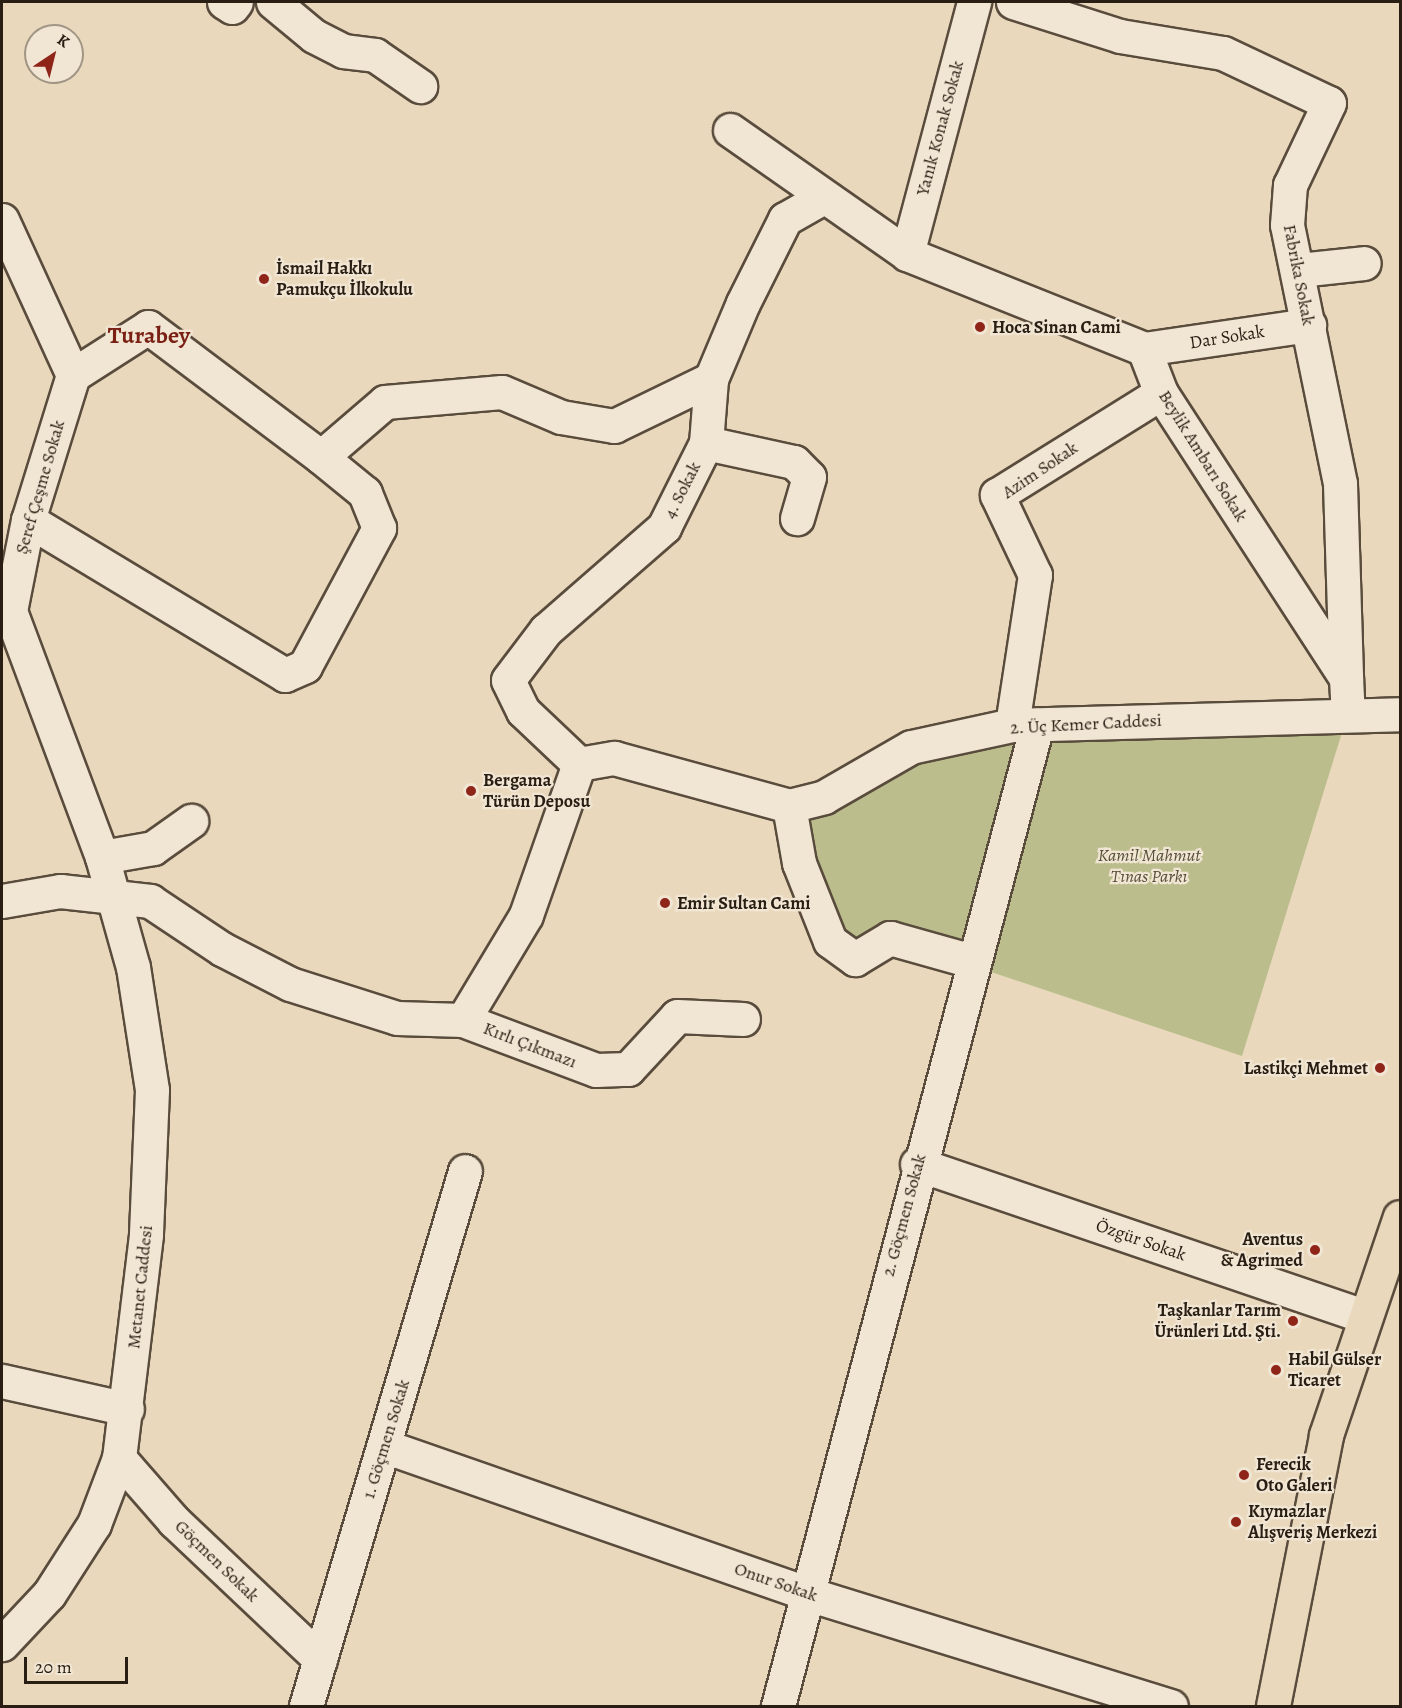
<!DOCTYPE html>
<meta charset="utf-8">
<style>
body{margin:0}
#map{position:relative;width:1402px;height:1708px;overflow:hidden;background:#e9d8bb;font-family:Alegreya,serif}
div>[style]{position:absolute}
.green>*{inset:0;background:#bbbd8d}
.roads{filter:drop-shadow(2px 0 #594c3d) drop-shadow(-2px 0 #594c3d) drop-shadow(0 2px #594c3d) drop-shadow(0 -2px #594c3d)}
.minor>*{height:33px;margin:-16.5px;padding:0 16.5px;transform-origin:16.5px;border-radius:16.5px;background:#f1e6d3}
.major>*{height:33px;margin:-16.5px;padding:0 16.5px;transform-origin:16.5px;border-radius:16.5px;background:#e9d8bb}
.dots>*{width:16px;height:16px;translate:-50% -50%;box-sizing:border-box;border:3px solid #f1e6d3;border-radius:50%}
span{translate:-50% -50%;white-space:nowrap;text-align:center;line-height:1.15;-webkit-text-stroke:4.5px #f1e6d3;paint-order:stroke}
.street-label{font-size:18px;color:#291e13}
.poi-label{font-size:18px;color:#291e13;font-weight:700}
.left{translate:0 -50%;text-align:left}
.right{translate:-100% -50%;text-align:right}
.park-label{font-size:18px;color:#554e38;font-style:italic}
.district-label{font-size:24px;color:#7a1f14;font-weight:700}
.frame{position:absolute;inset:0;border:3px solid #291e13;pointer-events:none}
.north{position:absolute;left:24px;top:24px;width:60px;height:60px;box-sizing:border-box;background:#f1e6d3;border:2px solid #a19686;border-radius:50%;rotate:35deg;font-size:16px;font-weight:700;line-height:24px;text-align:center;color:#291e13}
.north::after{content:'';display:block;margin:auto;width:21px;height:27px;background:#8f2418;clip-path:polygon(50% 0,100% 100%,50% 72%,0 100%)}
.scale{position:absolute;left:24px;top:1657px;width:104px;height:27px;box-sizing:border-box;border:3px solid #291e13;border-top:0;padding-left:8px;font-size:18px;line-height:21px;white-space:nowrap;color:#291e13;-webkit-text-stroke:4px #f1e6d3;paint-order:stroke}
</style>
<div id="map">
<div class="green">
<div style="clip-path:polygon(1348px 713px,1242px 1056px,890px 938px,855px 959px,789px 806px,911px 747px)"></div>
</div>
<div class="roads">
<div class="minor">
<div style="left:224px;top:2px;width:9px;rotate:32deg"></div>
<div style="left:232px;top:7px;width:6px;rotate:-51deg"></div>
<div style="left:273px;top:2px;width:53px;rotate:39.7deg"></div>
<div style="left:314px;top:36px;width:33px;rotate:27deg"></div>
<div style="left:343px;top:51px;width:32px;rotate:7deg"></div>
<div style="left:375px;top:55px;width:55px;rotate:34.6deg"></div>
<div style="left:1013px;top:2px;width:112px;rotate:17.6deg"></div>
<div style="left:1120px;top:36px;width:104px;rotate:9.4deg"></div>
<div style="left:1223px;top:53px;width:117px;rotate:25.3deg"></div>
<div style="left:1329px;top:103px;width:91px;rotate:115.4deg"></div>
<div style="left:1290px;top:185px;width:40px;rotate:94.3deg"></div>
<div style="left:1287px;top:225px;width:264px;rotate:78.4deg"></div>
<div style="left:1340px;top:484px;width:194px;rotate:88.2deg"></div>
<div style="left:730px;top:130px;width:216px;rotate:35deg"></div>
<div style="left:907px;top:254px;width:255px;rotate:21.8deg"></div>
<div style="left:1144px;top:349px;width:47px;rotate:68.9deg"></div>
<div style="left:1161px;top:393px;width:340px;rotate:57deg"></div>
<div style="left:1346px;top:678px;width:35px;rotate:87deg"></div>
<div style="left:2px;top:220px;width:170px;rotate:65.4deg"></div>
<div style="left:73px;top:375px;width:152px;rotate:107.2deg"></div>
<div style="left:28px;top:520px;width:93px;rotate:101.2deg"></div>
<div style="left:10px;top:611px;width:263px;rotate:69.5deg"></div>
<div style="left:102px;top:857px;width:114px;rotate:74.3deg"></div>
<div style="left:133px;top:967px;width:124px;rotate:81.2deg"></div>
<div style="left:152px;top:1090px;width:145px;rotate:92.4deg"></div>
<div style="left:146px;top:1235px;width:225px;rotate:96.9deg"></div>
<div style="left:119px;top:1458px;width:71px;rotate:110.7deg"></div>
<div style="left:94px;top:1524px;width:83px;rotate:122.7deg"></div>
<div style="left:49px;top:1594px;width:69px;rotate:133.2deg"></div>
<div style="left:907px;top:254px;width:261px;rotate:-75.1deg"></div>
<div style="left:1299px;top:270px;width:65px;rotate:-6.1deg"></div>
<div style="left:1144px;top:349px;width:167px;rotate:-8.3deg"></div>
<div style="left:73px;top:375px;width:89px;rotate:-32.6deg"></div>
<div style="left:148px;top:327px;width:216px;rotate:36.9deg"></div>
<div style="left:321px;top:457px;width:84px;rotate:-40.7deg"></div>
<div style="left:385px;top:402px;width:117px;rotate:-4.9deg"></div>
<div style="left:502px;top:392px;width:64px;rotate:23deg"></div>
<div style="left:561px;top:417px;width:54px;rotate:9.6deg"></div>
<div style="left:614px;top:426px;width:108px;rotate:-25.9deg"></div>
<div style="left:706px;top:443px;width:90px;rotate:12.2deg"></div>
<div style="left:794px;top:462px;width:21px;rotate:45deg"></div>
<div style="left:809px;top:477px;width:43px;rotate:106.3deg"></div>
<div style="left:28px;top:520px;width:300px;rotate:31.1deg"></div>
<div style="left:285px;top:675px;width:22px;rotate:-24deg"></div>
<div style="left:305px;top:666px;width:157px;rotate:-61.8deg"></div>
<div style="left:379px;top:528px;width:38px;rotate:-112deg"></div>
<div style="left:365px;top:493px;width:57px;rotate:-140.7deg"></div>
<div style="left:1012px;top:725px;width:152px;rotate:-81.3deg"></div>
<div style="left:1035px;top:575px;width:89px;rotate:-115.4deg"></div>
<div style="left:997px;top:495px;width:193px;rotate:-31.9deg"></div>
<div style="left:579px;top:764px;width:36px;rotate:-10deg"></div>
<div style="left:614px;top:758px;width:181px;rotate:15.3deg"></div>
<div style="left:789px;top:806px;width:36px;rotate:-14deg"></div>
<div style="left:824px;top:797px;width:100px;rotate:-29.9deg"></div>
<div style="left:911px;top:747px;width:103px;rotate:-12.3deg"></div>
<div style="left:1012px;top:725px;width:388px;rotate:-1.6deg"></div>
<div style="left:579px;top:764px;width:77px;rotate:-136.6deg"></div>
<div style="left:523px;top:711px;width:34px;rotate:-116deg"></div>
<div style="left:508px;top:680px;width:63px;rotate:-52.8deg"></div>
<div style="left:546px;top:630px;width:157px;rotate:-41.1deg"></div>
<div style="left:664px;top:527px;width:94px;rotate:-63.4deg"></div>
<div style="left:706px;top:443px;width:64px;rotate:-85.5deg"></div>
<div style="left:711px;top:379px;width:82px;rotate:-67.2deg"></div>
<div style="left:743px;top:303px;width:94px;rotate:-63.4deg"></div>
<div style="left:785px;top:219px;width:43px;rotate:-29.6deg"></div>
<div style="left:789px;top:806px;width:58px;rotate:80deg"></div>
<div style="left:799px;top:863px;width:84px;rotate:68.3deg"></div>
<div style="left:830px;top:941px;width:31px;rotate:36deg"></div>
<div style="left:855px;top:959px;width:41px;rotate:-31deg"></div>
<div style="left:890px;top:938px;width:85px;rotate:15.7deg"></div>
<div style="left:102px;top:857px;width:52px;rotate:-10deg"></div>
<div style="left:153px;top:848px;width:47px;rotate:-35.4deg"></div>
<div style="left:2px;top:901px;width:59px;rotate:-9.8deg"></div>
<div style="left:60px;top:891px;width:91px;rotate:6.3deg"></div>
<div style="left:150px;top:901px;width:87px;rotate:33.7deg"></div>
<div style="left:222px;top:949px;width:76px;rotate:27.2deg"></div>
<div style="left:290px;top:984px;width:112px;rotate:17.6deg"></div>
<div style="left:397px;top:1018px;width:66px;rotate:1.7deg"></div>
<div style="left:463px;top:1020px;width:122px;rotate:-59deg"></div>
<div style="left:526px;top:915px;width:160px;rotate:-70.7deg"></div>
<div style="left:463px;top:1020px;width:142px;rotate:20.6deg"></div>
<div style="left:596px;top:1070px;width:32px;rotate:-2deg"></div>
<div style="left:628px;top:1069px;width:72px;rotate:-47.2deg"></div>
<div style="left:677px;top:1016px;width:66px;rotate:2.6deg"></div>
<div style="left:917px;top:1164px;width:472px;rotate:18.8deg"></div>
<div style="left:2px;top:1381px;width:128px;rotate:12.6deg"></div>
<div style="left:384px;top:1446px;width:446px;rotate:19.2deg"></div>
<div style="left:805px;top:1593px;width:383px;rotate:17.2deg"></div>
<div style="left:119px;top:1458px;width:84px;rotate:48.9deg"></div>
<div style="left:174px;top:1521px;width:201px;rotate:43.4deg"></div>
<div style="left:306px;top:1706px;width:558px;rotate:-73.45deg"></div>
<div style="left:778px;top:1706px;width:1015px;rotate:-75.21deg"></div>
</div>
<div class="major">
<div style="left:1273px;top:1706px;width:276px;rotate:-78.9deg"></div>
<div style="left:1326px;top:1435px;width:230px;rotate:-71.3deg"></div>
</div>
</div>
<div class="dots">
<div style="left:264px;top:279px;background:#8f2418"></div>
<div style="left:980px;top:327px;background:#8f2418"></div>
<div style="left:471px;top:791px;background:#8f2418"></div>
<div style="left:665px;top:903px;background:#8f2418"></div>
<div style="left:1380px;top:1068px;background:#8f2418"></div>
<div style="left:1315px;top:1250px;background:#8f2418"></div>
<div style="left:1293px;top:1321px;background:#8f2418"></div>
<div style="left:1276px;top:1370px;background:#8f2418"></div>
<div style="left:1244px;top:1475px;background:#8f2418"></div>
<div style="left:1236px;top:1522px;background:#8f2418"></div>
</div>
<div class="street-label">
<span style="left:940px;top:128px;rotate:-75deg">Yanık Konak Sokak</span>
<span style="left:1299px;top:275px;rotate:79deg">Fabrika Sokak</span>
<span style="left:1227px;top:337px;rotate:-9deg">Dar Sokak</span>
<span style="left:1203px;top:456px;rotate:58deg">Beylik Ambarı Sokak</span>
<span style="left:1040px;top:470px;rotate:-34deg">Azim Sokak</span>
<span style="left:40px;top:487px;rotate:-74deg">Şeref Çeşme Sokak</span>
<span style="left:682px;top:490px;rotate:-63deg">4. Sokak</span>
<span style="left:1086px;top:724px;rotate:-3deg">2. Üç Kemer Caddesi</span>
<span style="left:530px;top:1045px;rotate:21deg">Kırlı Çıkmazı</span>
<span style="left:904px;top:1215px;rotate:-75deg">2. Göçmen Sokak</span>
<span style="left:1141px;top:1240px;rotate:19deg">Özgür Sokak</span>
<span style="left:140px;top:1287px;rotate:-84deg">Metanet Caddesi</span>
<span style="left:386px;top:1439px;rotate:-73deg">1. Göçmen Sokak</span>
<span style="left:217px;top:1561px;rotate:44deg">Göçmen Sokak</span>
<span style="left:776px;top:1582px;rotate:19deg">Onur Sokak</span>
</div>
<div class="poi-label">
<span class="left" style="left:276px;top:279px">İsmail Hakkı<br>Pamukçu İlkokulu</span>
<span class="left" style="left:992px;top:327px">Hoca Sinan Cami</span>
<span class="left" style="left:483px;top:791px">Bergama<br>Türün Deposu</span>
<span class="left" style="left:677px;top:903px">Emir Sultan Cami</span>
<span class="right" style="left:1368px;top:1068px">Lastikçi Mehmet</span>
<span class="right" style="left:1303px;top:1250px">Aventus<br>&amp; Agrimed</span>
<span class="right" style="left:1281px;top:1321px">Taşkanlar Tarım<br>Ürünleri Ltd. Şti.</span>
<span class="left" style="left:1288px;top:1370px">Habil Gülser<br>Ticaret</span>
<span class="left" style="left:1256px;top:1475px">Ferecik<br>Oto Galeri</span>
<span class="left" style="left:1248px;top:1522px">Kıymazlar<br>Alışveriş Merkezi</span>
</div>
<div class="park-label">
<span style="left:1149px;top:866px">Kamil Mahmut<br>Tınas Parkı</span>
</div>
<div class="district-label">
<span style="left:149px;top:336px">Turabey</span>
</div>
<div class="frame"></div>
<div class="north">K</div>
<div class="scale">20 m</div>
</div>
